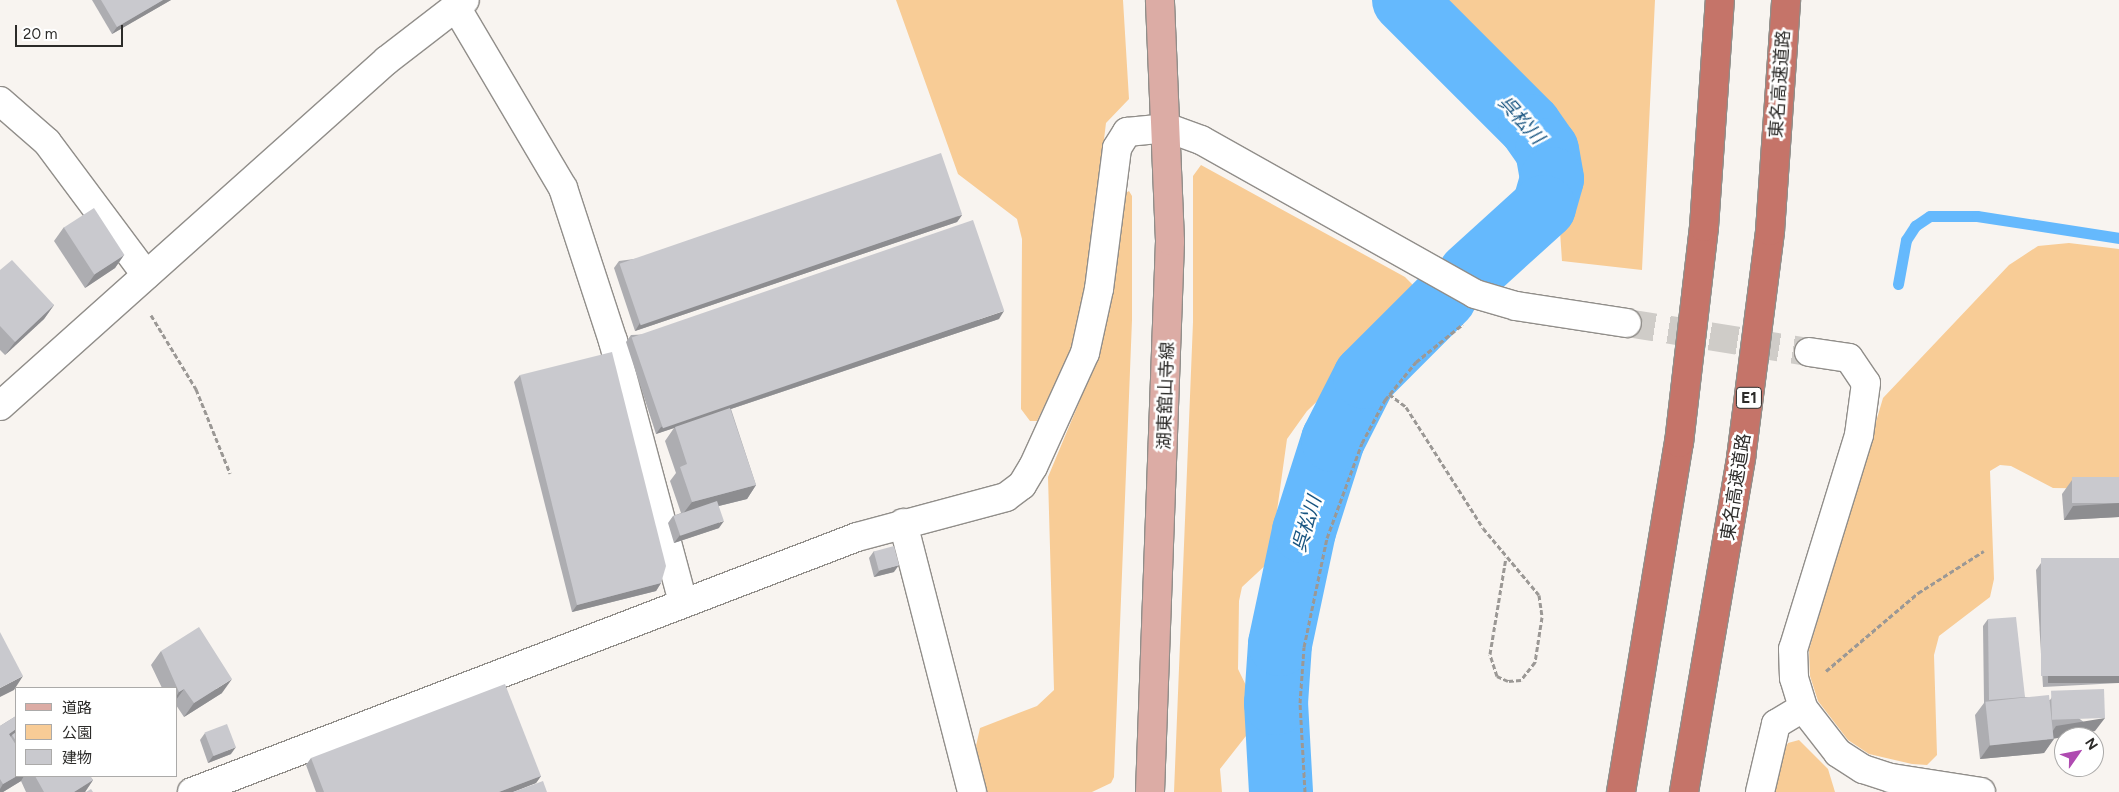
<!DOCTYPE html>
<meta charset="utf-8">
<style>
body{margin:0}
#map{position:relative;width:2119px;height:792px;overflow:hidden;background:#f8f4f0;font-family:Figtree,"Noto Sans JP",sans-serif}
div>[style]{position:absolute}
.green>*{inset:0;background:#f8cc96}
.stream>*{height:11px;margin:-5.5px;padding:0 5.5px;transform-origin:5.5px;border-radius:5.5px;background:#65b9fd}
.river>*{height:64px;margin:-32px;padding:0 32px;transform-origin:32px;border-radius:32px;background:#65b9fd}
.minor-tunnel>*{height:28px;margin-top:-14px;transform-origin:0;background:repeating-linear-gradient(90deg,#cfccc8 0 28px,transparent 0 42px)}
.path>*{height:3px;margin-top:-1.5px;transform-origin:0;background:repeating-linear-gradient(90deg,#9b9895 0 5px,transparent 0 7.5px)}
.roads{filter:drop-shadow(1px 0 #918e8a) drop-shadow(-1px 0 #918e8a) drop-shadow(0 1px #918e8a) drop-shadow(0 -1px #918e8a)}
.minor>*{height:28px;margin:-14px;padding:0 14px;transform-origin:14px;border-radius:14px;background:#fff}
.major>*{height:28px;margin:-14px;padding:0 14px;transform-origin:14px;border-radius:14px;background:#dcaca5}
.highway>*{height:28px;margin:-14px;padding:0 14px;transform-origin:14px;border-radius:14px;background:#c57469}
.wall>*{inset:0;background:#adadb1}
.shaded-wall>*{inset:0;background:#8d8d90;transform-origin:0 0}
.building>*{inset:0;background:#c9c9ce;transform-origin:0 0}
span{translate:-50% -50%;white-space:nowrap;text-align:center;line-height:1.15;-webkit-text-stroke:5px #fff;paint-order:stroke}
.shield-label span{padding:1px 4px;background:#fff;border:1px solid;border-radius:4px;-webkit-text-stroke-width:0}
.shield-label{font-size:16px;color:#2c2b29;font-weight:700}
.street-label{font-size:18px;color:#2c2b29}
.water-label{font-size:19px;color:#195581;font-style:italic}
.legend{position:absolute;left:15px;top:687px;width:162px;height:90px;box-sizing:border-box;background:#fff;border:1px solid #abaaa9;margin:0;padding:6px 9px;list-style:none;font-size:15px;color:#2c2b29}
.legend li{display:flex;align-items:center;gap:10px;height:25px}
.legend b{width:25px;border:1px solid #abaaa9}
.north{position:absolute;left:2054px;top:727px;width:50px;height:50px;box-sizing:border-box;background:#fff;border:1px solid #abaaa9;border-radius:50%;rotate:57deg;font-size:14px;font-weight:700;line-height:20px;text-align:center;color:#2c2b29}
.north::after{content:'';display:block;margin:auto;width:18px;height:22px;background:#af4bb1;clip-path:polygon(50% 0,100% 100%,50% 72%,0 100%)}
.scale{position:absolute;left:15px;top:25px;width:108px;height:22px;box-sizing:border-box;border:2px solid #2c2b29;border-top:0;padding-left:6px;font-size:15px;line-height:18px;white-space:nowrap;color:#2c2b29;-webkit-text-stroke:4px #fff;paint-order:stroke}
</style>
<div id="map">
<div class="green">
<div style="clip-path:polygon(896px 0,1123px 0,1129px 99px,1106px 123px,1086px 287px,1072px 348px,1037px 421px,1030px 421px,1021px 409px,1022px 239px,1017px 219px,958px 174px)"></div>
<div style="clip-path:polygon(1441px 0,1655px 0,1642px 270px,1562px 261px,1553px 129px)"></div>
<div style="clip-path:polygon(1201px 165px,1405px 277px,1415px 287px,1417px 298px,1411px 311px,1307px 411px,1287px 439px,1270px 561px,1242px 587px,1239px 601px,1238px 669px,1255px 704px,1257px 722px,1220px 769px,1222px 792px,1174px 792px,1193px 322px,1193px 176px)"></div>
<div style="clip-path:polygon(1129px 191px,1132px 196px,1132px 320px,1114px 777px,1111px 783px,1092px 792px,986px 792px,976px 746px,980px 728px,1037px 706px,1054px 690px,1048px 477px,1098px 357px,1113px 291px,1124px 194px)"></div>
<div style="clip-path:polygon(2069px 243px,2119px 249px,2119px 489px,2053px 488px,2011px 466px,2000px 465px,1990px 471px,1994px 579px,1990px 597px,1939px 636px,1934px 655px,1937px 755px,1927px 765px,1912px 764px,1869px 754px,1848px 740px,1818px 701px,1810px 676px,1809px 650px,1883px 398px,2009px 265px,2038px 246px)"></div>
<div style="clip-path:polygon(1799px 740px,1828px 769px,1835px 792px,1774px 792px,1783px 753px,1788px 743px)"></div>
</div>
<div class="stream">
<div style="left:1898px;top:284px;width:45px;rotate:-79.7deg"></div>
<div style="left:1906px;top:240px;width:17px;rotate:-57deg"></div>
<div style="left:1915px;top:226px;width:18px;rotate:-34deg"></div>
<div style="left:1930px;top:216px;width:47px"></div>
<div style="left:1977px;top:216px;width:144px;rotate:8.8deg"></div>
</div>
<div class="river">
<div style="left:1404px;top:0;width:178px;rotate:45deg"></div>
<div style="left:1530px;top:126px;width:29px;rotate:55deg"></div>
<div style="left:1547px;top:150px;width:29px;rotate:80deg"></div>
<div style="left:1552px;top:179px;width:29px;rotate:106deg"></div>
<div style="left:1544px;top:207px;width:100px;rotate:137.8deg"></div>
<div style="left:1281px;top:792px;width:89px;rotate:-93.2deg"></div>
<div style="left:1276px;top:703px;width:59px;rotate:-86.1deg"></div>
<div style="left:1280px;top:644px;width:116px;rotate:-78deg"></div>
<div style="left:1304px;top:531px;width:96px;rotate:-72.3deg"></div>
<div style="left:1333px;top:440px;width:71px;rotate:-63.1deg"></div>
<div style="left:1365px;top:377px;width:113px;rotate:-45deg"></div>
</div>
<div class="minor-tunnel">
<div style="left:1627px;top:323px;width:184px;rotate:9.1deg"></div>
</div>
<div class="path">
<div style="left:151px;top:315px;width:87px;rotate:58.7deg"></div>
<div style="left:196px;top:389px;width:91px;rotate:68deg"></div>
<div style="left:1389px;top:394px;width:21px;rotate:37deg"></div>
<div style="left:1406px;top:407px;width:143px;rotate:57.5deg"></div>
<div style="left:1483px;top:528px;width:87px;rotate:50.1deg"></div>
<div style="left:1539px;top:595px;width:22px;rotate:82deg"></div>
<div style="left:1542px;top:617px;width:46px;rotate:98.8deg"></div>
<div style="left:1535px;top:662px;width:23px;rotate:128deg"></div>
<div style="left:1521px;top:680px;width:13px;rotate:176deg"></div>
<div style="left:1508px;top:681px;width:12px;rotate:-156deg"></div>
<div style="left:1497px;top:676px;width:23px;rotate:-108deg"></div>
<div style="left:1490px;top:654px;width:98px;rotate:-80.6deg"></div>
<div style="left:1826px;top:671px;width:121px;rotate:-40.3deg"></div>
<div style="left:1918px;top:593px;width:78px;rotate:-32.5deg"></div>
<div style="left:1305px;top:792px;width:89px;rotate:-93.2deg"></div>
<div style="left:1300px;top:703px;width:56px;rotate:-85.9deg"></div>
<div style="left:1304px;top:647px;width:111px;rotate:-78.1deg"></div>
<div style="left:1327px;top:538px;width:101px;rotate:-69.8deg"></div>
<div style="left:1362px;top:443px;width:49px;rotate:-61.9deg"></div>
<div style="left:1385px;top:400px;width:49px;rotate:-50.8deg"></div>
<div style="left:1416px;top:362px;width:60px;rotate:-39deg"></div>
</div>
<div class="roads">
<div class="minor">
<div style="left:456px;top:7px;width:210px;rotate:59.4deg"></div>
<div style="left:563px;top:188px;width:161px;rotate:71.9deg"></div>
<div style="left:613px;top:341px;width:271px;rotate:75deg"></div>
<div style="left:0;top:101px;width:62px;rotate:41.1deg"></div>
<div style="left:47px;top:142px;width:166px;rotate:53.3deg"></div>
<div style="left:1809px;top:352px;width:40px;rotate:8.5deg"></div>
<div style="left:1849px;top:358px;width:30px;rotate:56deg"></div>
<div style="left:1866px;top:383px;width:52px;rotate:97.7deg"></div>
<div style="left:1859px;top:435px;width:224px;rotate:107.1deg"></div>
<div style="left:1793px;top:649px;width:29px;rotate:88deg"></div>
<div style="left:1794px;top:678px;width:31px;rotate:73deg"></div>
<div style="left:1803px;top:708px;width:57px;rotate:52.1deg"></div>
<div style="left:1838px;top:753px;width:30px;rotate:33deg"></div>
<div style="left:1863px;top:769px;width:29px;rotate:18deg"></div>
<div style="left:1891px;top:778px;width:91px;rotate:8.8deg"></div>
<div style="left:0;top:406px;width:519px;rotate:-41.8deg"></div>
<div style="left:387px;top:60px;width:98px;rotate:-37.6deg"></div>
<div style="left:903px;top:523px;width:278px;rotate:75.6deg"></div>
<div style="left:192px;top:792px;width:712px;rotate:-20.98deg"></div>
<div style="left:857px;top:537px;width:154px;rotate:-15deg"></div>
<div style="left:1006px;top:497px;width:20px;rotate:-37deg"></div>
<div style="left:1022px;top:485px;width:21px;rotate:-59deg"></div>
<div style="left:1033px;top:467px;width:125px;rotate:-65.5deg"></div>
<div style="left:1085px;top:353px;width:66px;rotate:-77.7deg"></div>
<div style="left:1099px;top:289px;width:142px;rotate:-82.7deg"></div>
<div style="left:1117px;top:148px;width:19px;rotate:-58deg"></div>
<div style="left:1127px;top:132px;width:41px;rotate:-5.6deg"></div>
<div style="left:1168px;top:128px;width:35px;rotate:20deg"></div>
<div style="left:1201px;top:140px;width:314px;rotate:29.3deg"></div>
<div style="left:1475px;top:294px;width:43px;rotate:16.3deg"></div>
<div style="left:1516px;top:306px;width:112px;rotate:8.7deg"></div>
<div style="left:1760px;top:792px;width:70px;rotate:-76.8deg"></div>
<div style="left:1776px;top:724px;width:31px;rotate:-31deg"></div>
</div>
<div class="major">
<div style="left:1150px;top:792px;width:551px;rotate:-87.92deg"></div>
<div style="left:1170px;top:241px;width:241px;rotate:-92.4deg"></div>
</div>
<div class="highway">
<div style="left:1621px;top:792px;width:354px;rotate:-80.6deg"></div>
<div style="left:1679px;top:443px;width:217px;rotate:-83.4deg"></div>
<div style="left:1704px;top:227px;width:228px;rotate:-86deg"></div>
<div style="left:1684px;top:792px;width:339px;rotate:-80.3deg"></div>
<div style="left:1741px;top:458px;width:229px;rotate:-82.7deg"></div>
<div style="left:1770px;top:231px;width:232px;rotate:-86deg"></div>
</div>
</div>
<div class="wall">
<div style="clip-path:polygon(92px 0,171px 0,112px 34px)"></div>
<div style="clip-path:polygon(962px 215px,957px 222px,635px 331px,614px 268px,619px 261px)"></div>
<div style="clip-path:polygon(64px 227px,124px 255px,115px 268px,85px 288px,54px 241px)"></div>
<div style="clip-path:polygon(0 270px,54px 305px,44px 319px,5px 355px,0 350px)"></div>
<div style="clip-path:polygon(999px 319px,731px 409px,756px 485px,747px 499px,719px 506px,719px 528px,674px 543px,668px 523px,673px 516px,681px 513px,670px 481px,676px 473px,665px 441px,674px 428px,656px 434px,626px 342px,631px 335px)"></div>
<div style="clip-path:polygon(520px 375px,661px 583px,656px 591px,572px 612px,514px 382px)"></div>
<div style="clip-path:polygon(2119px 477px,2119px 517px,2064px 520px,2062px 494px,2072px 480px)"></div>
<div style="clip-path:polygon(874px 551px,894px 572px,874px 577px,869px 558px)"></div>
<div style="clip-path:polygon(2041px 563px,2119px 683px,2043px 687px,2036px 570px)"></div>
<div style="clip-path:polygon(1988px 619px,2025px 697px,2050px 700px,2052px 697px,2095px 731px,2054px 738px,2044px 753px,1980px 759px,1975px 715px,1984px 703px,1983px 626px)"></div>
<div style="clip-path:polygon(161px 651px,222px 693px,184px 717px,176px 705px,176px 688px,162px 688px,151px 665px)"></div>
<div style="clip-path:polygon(16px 716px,16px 776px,90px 776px,93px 780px,85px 792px,26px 792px,21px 781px,3px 792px,0 792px,0 726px)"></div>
<div style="clip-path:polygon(205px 733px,231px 754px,208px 763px,200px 740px)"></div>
<div style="clip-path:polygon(311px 758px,541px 776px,536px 783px,513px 792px,316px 792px,306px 765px)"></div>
</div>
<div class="shaded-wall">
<div style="clip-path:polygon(163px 0,171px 0,112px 34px,117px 27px)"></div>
<div style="clip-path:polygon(962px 215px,957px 222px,635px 331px,640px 323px)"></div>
<div style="clip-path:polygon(124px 255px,115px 268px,85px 288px,95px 274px)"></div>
<div style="clip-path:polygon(54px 305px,44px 319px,5px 355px,15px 342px)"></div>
<div style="clip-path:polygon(1004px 311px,999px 319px,656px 434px,661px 427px)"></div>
<div style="clip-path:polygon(756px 485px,747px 499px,682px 515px,692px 502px)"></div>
<div style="clip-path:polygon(2119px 503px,2119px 517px,2064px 520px,2073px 506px)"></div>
<div style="clip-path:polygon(724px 521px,719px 528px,674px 543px,680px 535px)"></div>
<div style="clip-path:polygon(899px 565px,894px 572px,874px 577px,880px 570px)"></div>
<div style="clip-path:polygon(661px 583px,656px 591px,572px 612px,577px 605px)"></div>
<div style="clip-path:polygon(23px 676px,14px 690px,0 697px,0 688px)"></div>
<div style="left:2119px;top:676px;width:7px;height:71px;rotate:90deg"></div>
<div style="clip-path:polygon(232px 679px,222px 693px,184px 717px,194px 703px)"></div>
<div style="clip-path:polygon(184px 689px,176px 700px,176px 697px,179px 692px)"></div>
<div style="clip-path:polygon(2105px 718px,2095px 731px,2047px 740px,2056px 726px)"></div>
<div style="clip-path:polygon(16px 729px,16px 737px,12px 735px,7px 743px,9px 734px)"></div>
<div style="clip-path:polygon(2054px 739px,2044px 753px,1980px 759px,1990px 745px)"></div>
<div style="clip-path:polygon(236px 747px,231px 754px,208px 763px,213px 756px)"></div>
<div style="clip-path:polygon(17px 776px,24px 776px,21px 781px,3px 792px,0 792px,0 789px,3px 784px)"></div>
<div style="clip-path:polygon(541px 776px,536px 783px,513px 792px,499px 792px)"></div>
<div style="clip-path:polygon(93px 780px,85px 792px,74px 792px)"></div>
</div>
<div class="building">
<div style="clip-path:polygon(101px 0,163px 0,117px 27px)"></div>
<div style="left:941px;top:153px;width:65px;height:340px;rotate:71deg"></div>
<div style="left:94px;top:208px;width:56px;height:36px;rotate:57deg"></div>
<div style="left:973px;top:220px;width:96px;height:361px;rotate:71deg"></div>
<div style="clip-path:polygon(12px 260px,54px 305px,15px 342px,0 326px,0 270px)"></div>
<div style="clip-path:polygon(612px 352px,666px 566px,661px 583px,577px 605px,520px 375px)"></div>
<div style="clip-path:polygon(730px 408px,756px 485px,692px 502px,680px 467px,687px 464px,675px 427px)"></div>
<div style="left:2119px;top:477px;width:26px;height:47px;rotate:90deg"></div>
<div style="left:717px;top:501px;width:21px;height:46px;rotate:71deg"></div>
<div style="left:894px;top:546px;width:20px;height:21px;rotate:75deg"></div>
<div style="left:2119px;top:558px;width:118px;height:78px;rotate:90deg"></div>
<div style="clip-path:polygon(2016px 617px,2025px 697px,1989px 700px,1988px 619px)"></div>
<div style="clip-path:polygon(199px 627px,232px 679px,194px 703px,184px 689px,179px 692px,161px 651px)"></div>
<div style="clip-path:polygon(0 632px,23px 676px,0 688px)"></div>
<div style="clip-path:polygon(505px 684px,541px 776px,499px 792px,324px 792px,311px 758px)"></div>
<div style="left:2104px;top:689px;width:29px;height:53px;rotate:88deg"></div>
<div style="left:2049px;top:695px;width:44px;height:64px;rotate:84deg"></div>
<div style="clip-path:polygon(16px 716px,16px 729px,9px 734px,16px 745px,17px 776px,3px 784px,0 779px,0 726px)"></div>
<div style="left:227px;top:724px;width:25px;height:24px;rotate:69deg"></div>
<div style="clip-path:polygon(16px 732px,16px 741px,12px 735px)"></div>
<div style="clip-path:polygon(35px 776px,90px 776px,93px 780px,74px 792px,44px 792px)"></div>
<div style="clip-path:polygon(543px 781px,547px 792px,513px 792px)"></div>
<div style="clip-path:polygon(91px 789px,93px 792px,86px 792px)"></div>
</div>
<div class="shield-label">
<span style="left:1749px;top:398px">E1</span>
</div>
<div class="street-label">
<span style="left:1780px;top:84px;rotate:-86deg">東名高速道路</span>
<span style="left:1166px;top:396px;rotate:-88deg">湖東舘山寺線</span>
<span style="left:1736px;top:487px;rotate:-81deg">東名高速道路</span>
</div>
<div class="water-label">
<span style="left:1521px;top:120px;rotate:48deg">呉松川</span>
<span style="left:1307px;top:524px;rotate:-73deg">呉松川</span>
</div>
<ul class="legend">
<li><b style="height:6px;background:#dcaca5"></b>道路</li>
<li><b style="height:14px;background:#f8cc96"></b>公園</li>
<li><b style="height:14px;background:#c9c9ce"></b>建物</li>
</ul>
<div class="north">N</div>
<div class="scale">20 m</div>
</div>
